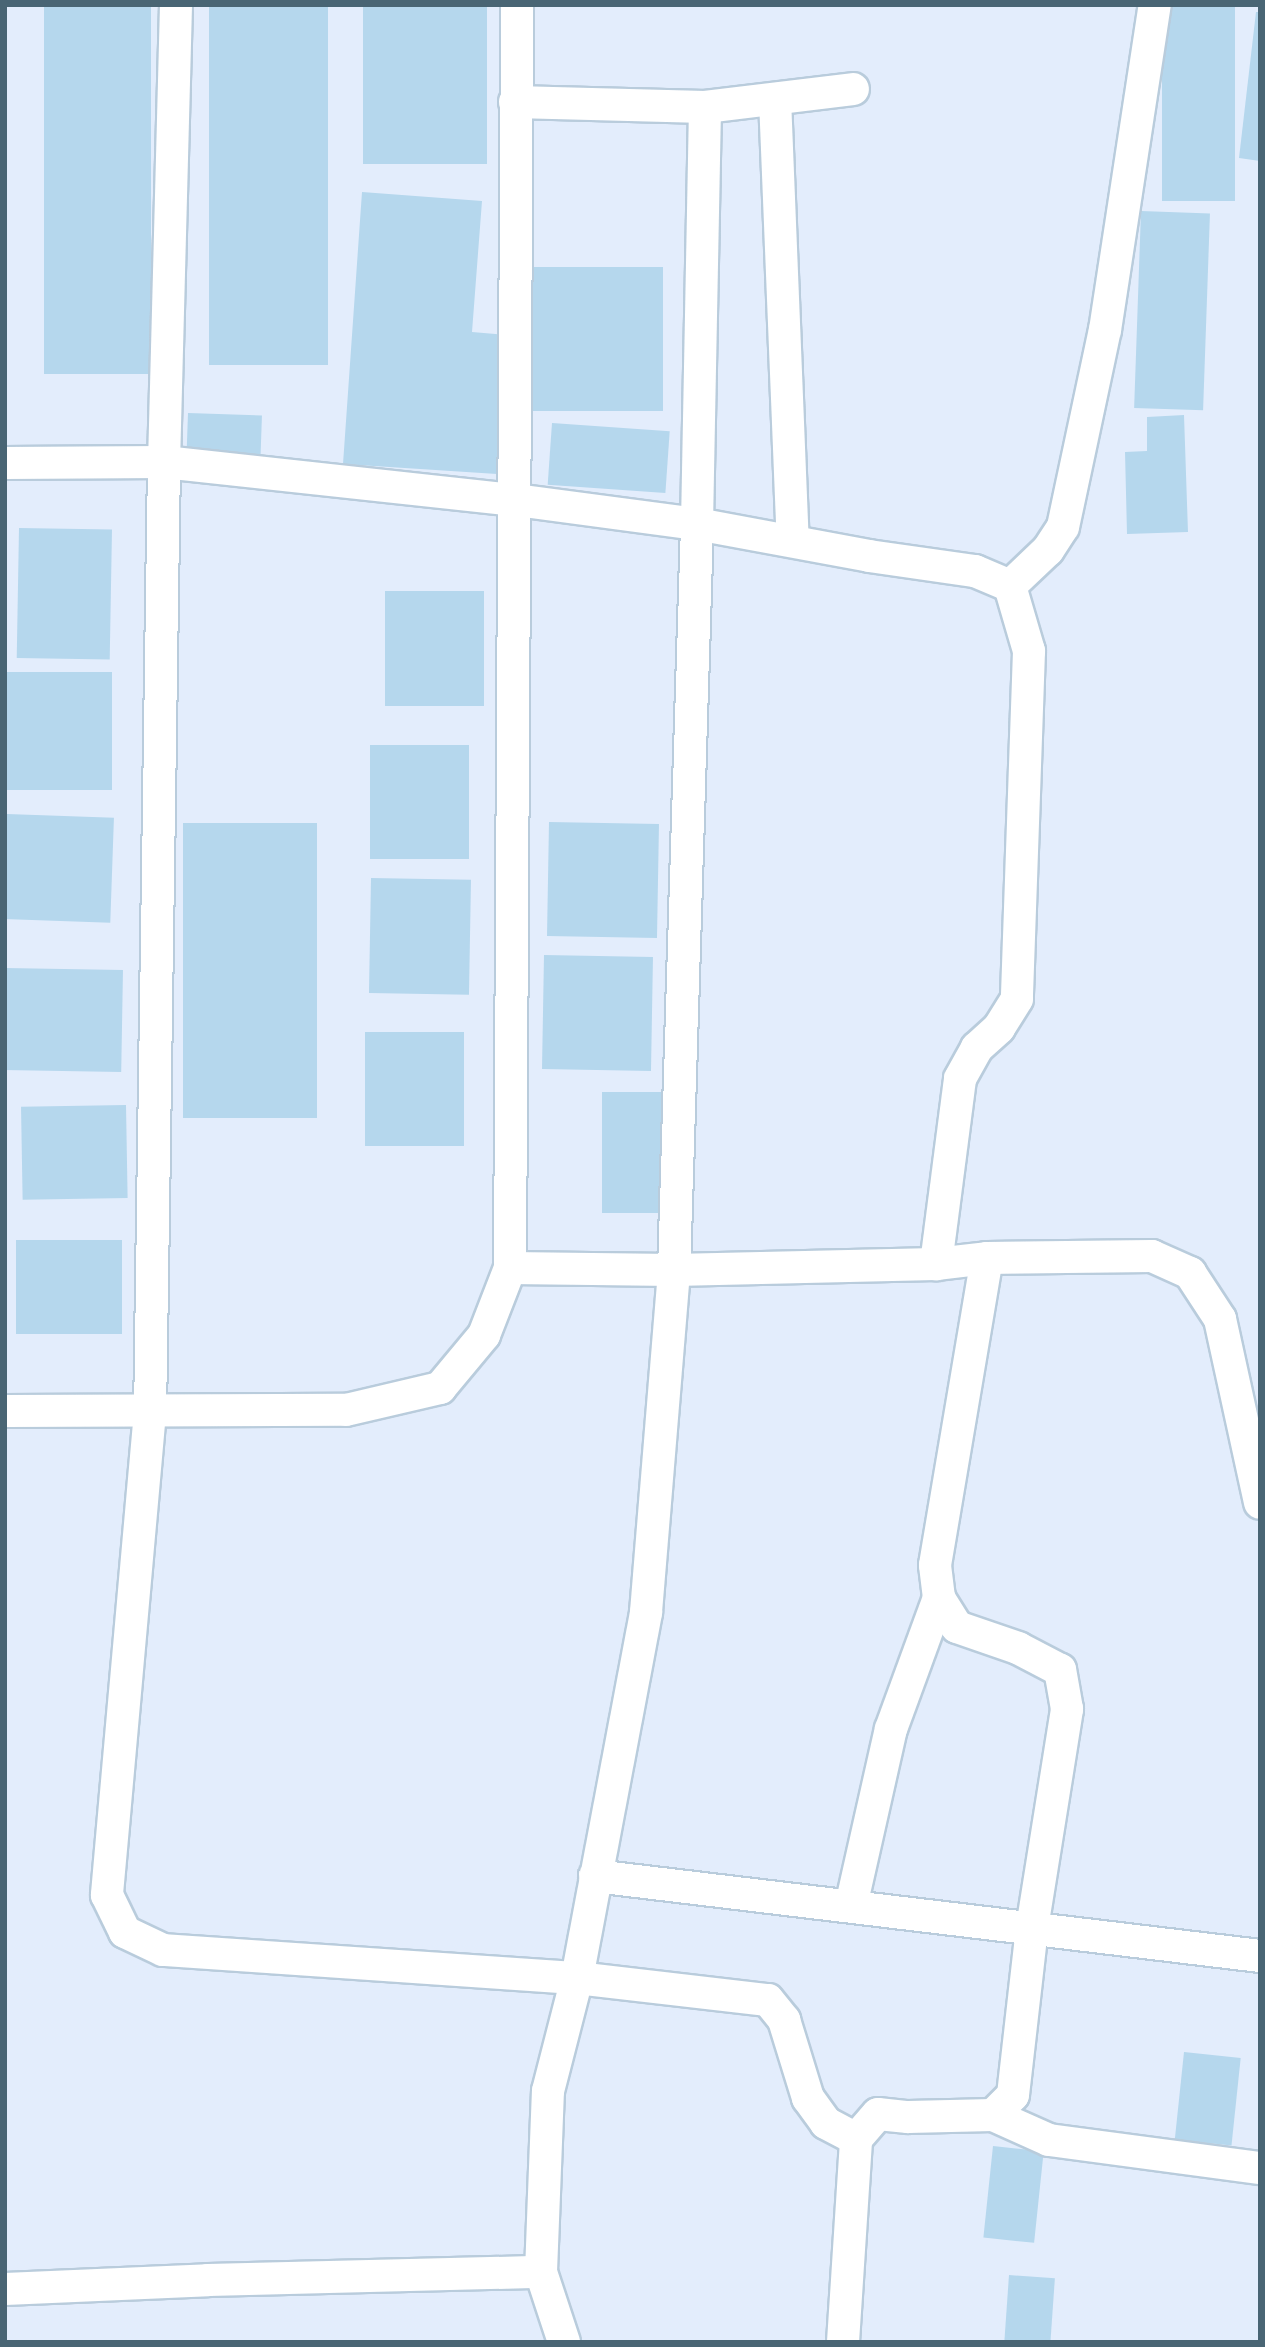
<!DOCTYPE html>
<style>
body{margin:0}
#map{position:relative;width:1265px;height:2347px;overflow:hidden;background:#e3edfc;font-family:Karla,sans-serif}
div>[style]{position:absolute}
.building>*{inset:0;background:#b5d7ed;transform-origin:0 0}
.roads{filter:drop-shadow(2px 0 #b9ccdc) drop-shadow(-2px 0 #b9ccdc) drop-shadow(0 2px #b9ccdc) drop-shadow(0 -2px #b9ccdc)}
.minor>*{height:32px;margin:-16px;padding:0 16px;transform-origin:16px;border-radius:16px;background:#fff}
span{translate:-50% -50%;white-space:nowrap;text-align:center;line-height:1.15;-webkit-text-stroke:5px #e9f2ff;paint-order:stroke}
.frame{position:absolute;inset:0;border:7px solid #496574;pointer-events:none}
</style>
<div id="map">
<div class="building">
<div style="left:44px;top:5px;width:107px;height:369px"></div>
<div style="left:209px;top:5px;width:119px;height:360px"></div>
<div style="left:363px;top:5px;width:124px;height:159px"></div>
<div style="left:1162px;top:5px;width:73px;height:196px"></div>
<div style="clip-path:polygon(1256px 12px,1260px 12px,1260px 161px,1239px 158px)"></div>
<div style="clip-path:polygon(362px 192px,482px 201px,472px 332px,507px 335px,497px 474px,343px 464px)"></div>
<div style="left:1141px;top:211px;width:69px;height:197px;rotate:2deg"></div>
<div style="left:663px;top:267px;width:144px;height:133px;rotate:90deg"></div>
<div style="left:188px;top:413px;width:74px;height:40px;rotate:2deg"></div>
<div style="clip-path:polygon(1184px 415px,1188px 532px,1127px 534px,1125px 452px,1147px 451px,1147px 417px)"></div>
<div style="left:552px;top:423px;width:118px;height:62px;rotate:4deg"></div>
<div style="left:19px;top:528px;width:93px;height:130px;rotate:1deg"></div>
<div style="left:385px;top:591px;width:99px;height:115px"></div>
<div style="left:112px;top:672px;width:118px;height:107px;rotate:90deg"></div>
<div style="left:370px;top:745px;width:99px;height:114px"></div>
<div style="left:7px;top:814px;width:107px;height:105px;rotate:2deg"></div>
<div style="left:549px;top:822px;width:110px;height:114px;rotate:1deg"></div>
<div style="left:183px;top:823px;width:134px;height:295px"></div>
<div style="left:371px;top:878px;width:100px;height:115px;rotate:1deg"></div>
<div style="left:544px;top:955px;width:109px;height:114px;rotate:1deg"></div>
<div style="left:5px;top:968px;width:118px;height:102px;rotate:1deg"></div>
<div style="left:365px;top:1032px;width:99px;height:114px"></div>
<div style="left:602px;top:1092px;width:61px;height:121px"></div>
<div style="left:126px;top:1105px;width:93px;height:105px;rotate:89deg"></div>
<div style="left:122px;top:1240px;width:94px;height:106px;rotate:90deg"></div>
<div style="left:1184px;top:2052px;width:57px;height:88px;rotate:6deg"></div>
<div style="left:993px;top:2146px;width:51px;height:92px;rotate:6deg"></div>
<div style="left:1009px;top:2275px;width:46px;height:67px;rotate:4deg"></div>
</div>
<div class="roads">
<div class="minor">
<div style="left:176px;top:5px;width:457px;rotate:91.5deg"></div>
<div style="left:164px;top:462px;width:950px;rotate:90.84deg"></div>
<div style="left:150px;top:1412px;width:485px;rotate:95.1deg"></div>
<div style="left:107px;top:1895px;width:41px;rotate:64.1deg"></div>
<div style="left:125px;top:1932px;width:42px;rotate:25.3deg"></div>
<div style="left:163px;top:1950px;width:415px;rotate:3.9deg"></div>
<div style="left:577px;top:1978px;width:192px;rotate:6.6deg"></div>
<div style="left:768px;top:2000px;width:26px;rotate:51deg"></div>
<div style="left:784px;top:2020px;width:82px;rotate:72.9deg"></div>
<div style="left:808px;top:2098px;width:31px;rotate:54deg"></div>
<div style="left:826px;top:2123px;width:34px;rotate:28deg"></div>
<div style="left:775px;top:99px;width:442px;rotate:87.7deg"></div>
<div style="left:515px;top:102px;width:190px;rotate:1.5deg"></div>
<div style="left:705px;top:107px;width:149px;rotate:-6.9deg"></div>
<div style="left:5px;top:463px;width:159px;rotate:-0.4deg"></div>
<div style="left:164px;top:462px;width:354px;rotate:6.2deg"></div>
<div style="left:516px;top:500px;width:183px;rotate:7.6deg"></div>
<div style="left:697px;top:524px;width:175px;rotate:10.5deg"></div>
<div style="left:869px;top:556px;width:107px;rotate:8.1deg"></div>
<div style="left:975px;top:571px;width:38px;rotate:23deg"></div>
<div style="left:1010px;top:586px;width:68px;rotate:73.7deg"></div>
<div style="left:1029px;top:651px;width:348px;rotate:92deg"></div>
<div style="left:1017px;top:999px;width:34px;rotate:122deg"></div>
<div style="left:999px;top:1028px;width:30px;rotate:138deg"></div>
<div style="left:977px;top:1048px;width:35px;rotate:119deg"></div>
<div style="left:960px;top:1079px;width:187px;rotate:97.4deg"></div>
<div style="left:1010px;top:586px;width:52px;rotate:-43.5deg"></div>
<div style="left:1048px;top:550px;width:27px;rotate:-57deg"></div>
<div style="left:1063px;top:527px;width:201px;rotate:-78deg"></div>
<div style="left:1105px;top:330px;width:329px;rotate:-81.3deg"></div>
<div style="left:510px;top:1268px;width:164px;rotate:0.7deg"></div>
<div style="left:674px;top:1270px;width:262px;rotate:-1.3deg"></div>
<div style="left:936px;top:1264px;width:51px;rotate:-6.7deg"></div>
<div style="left:987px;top:1258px;width:165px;rotate:-0.7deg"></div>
<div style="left:1152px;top:1256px;width:42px;rotate:24.1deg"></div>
<div style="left:1190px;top:1273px;width:55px;rotate:56.9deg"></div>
<div style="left:1220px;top:1319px;width:188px;rotate:77.7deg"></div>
<div style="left:5px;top:1411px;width:341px;rotate:-0.2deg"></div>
<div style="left:346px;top:1410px;width:97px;rotate:-13.2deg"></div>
<div style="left:440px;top:1388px;width:69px;rotate:-50.3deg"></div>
<div style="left:484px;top:1335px;width:72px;rotate:-68.8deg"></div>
<div style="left:510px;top:1268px;width:1263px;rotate:-89.68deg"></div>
<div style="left:595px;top:1876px;width:670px;rotate:6.86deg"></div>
<div style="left:851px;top:1906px;width:181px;rotate:-77.3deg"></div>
<div style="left:891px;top:1729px;width:140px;rotate:-69.9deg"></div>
<div style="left:993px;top:2115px;width:61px;rotate:24.1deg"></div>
<div style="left:1049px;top:2140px;width:213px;rotate:7.6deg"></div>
<div style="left:5px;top:2289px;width:203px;rotate:-2.5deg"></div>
<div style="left:208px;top:2280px;width:333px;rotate:-1.4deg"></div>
<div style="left:564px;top:2342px;width:74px;rotate:-108.2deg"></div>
<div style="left:541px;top:2272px;width:181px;rotate:-87.8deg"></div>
<div style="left:548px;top:2091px;width:117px;rotate:-75.6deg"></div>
<div style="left:577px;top:1978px;width:372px;rotate:-79.3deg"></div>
<div style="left:646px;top:1612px;width:343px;rotate:-85.3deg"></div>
<div style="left:674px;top:1270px;width:746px;rotate:-88.23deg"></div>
<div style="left:697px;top:524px;width:417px;rotate:-88.9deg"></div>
<div style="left:843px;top:2342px;width:203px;rotate:-86.3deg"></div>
<div style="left:856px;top:2139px;width:33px;rotate:-49deg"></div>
<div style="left:878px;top:2114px;width:30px;rotate:6deg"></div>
<div style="left:908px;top:2117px;width:85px;rotate:-1.3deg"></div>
<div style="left:993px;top:2115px;width:28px;rotate:-45deg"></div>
<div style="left:1013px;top:2095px;width:168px;rotate:-83.5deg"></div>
<div style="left:1032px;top:1928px;width:222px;rotate:-80.9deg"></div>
<div style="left:1067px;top:1709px;width:40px;rotate:-100deg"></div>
<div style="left:1060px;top:1670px;width:47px;rotate:-152.4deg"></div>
<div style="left:1018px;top:1648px;width:65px;rotate:-161deg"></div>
<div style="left:957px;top:1627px;width:34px;rotate:-122deg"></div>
<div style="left:939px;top:1598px;width:33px;rotate:-97deg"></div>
<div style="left:935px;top:1565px;width:311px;rotate:-80.4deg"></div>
</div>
</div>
<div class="frame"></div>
</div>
